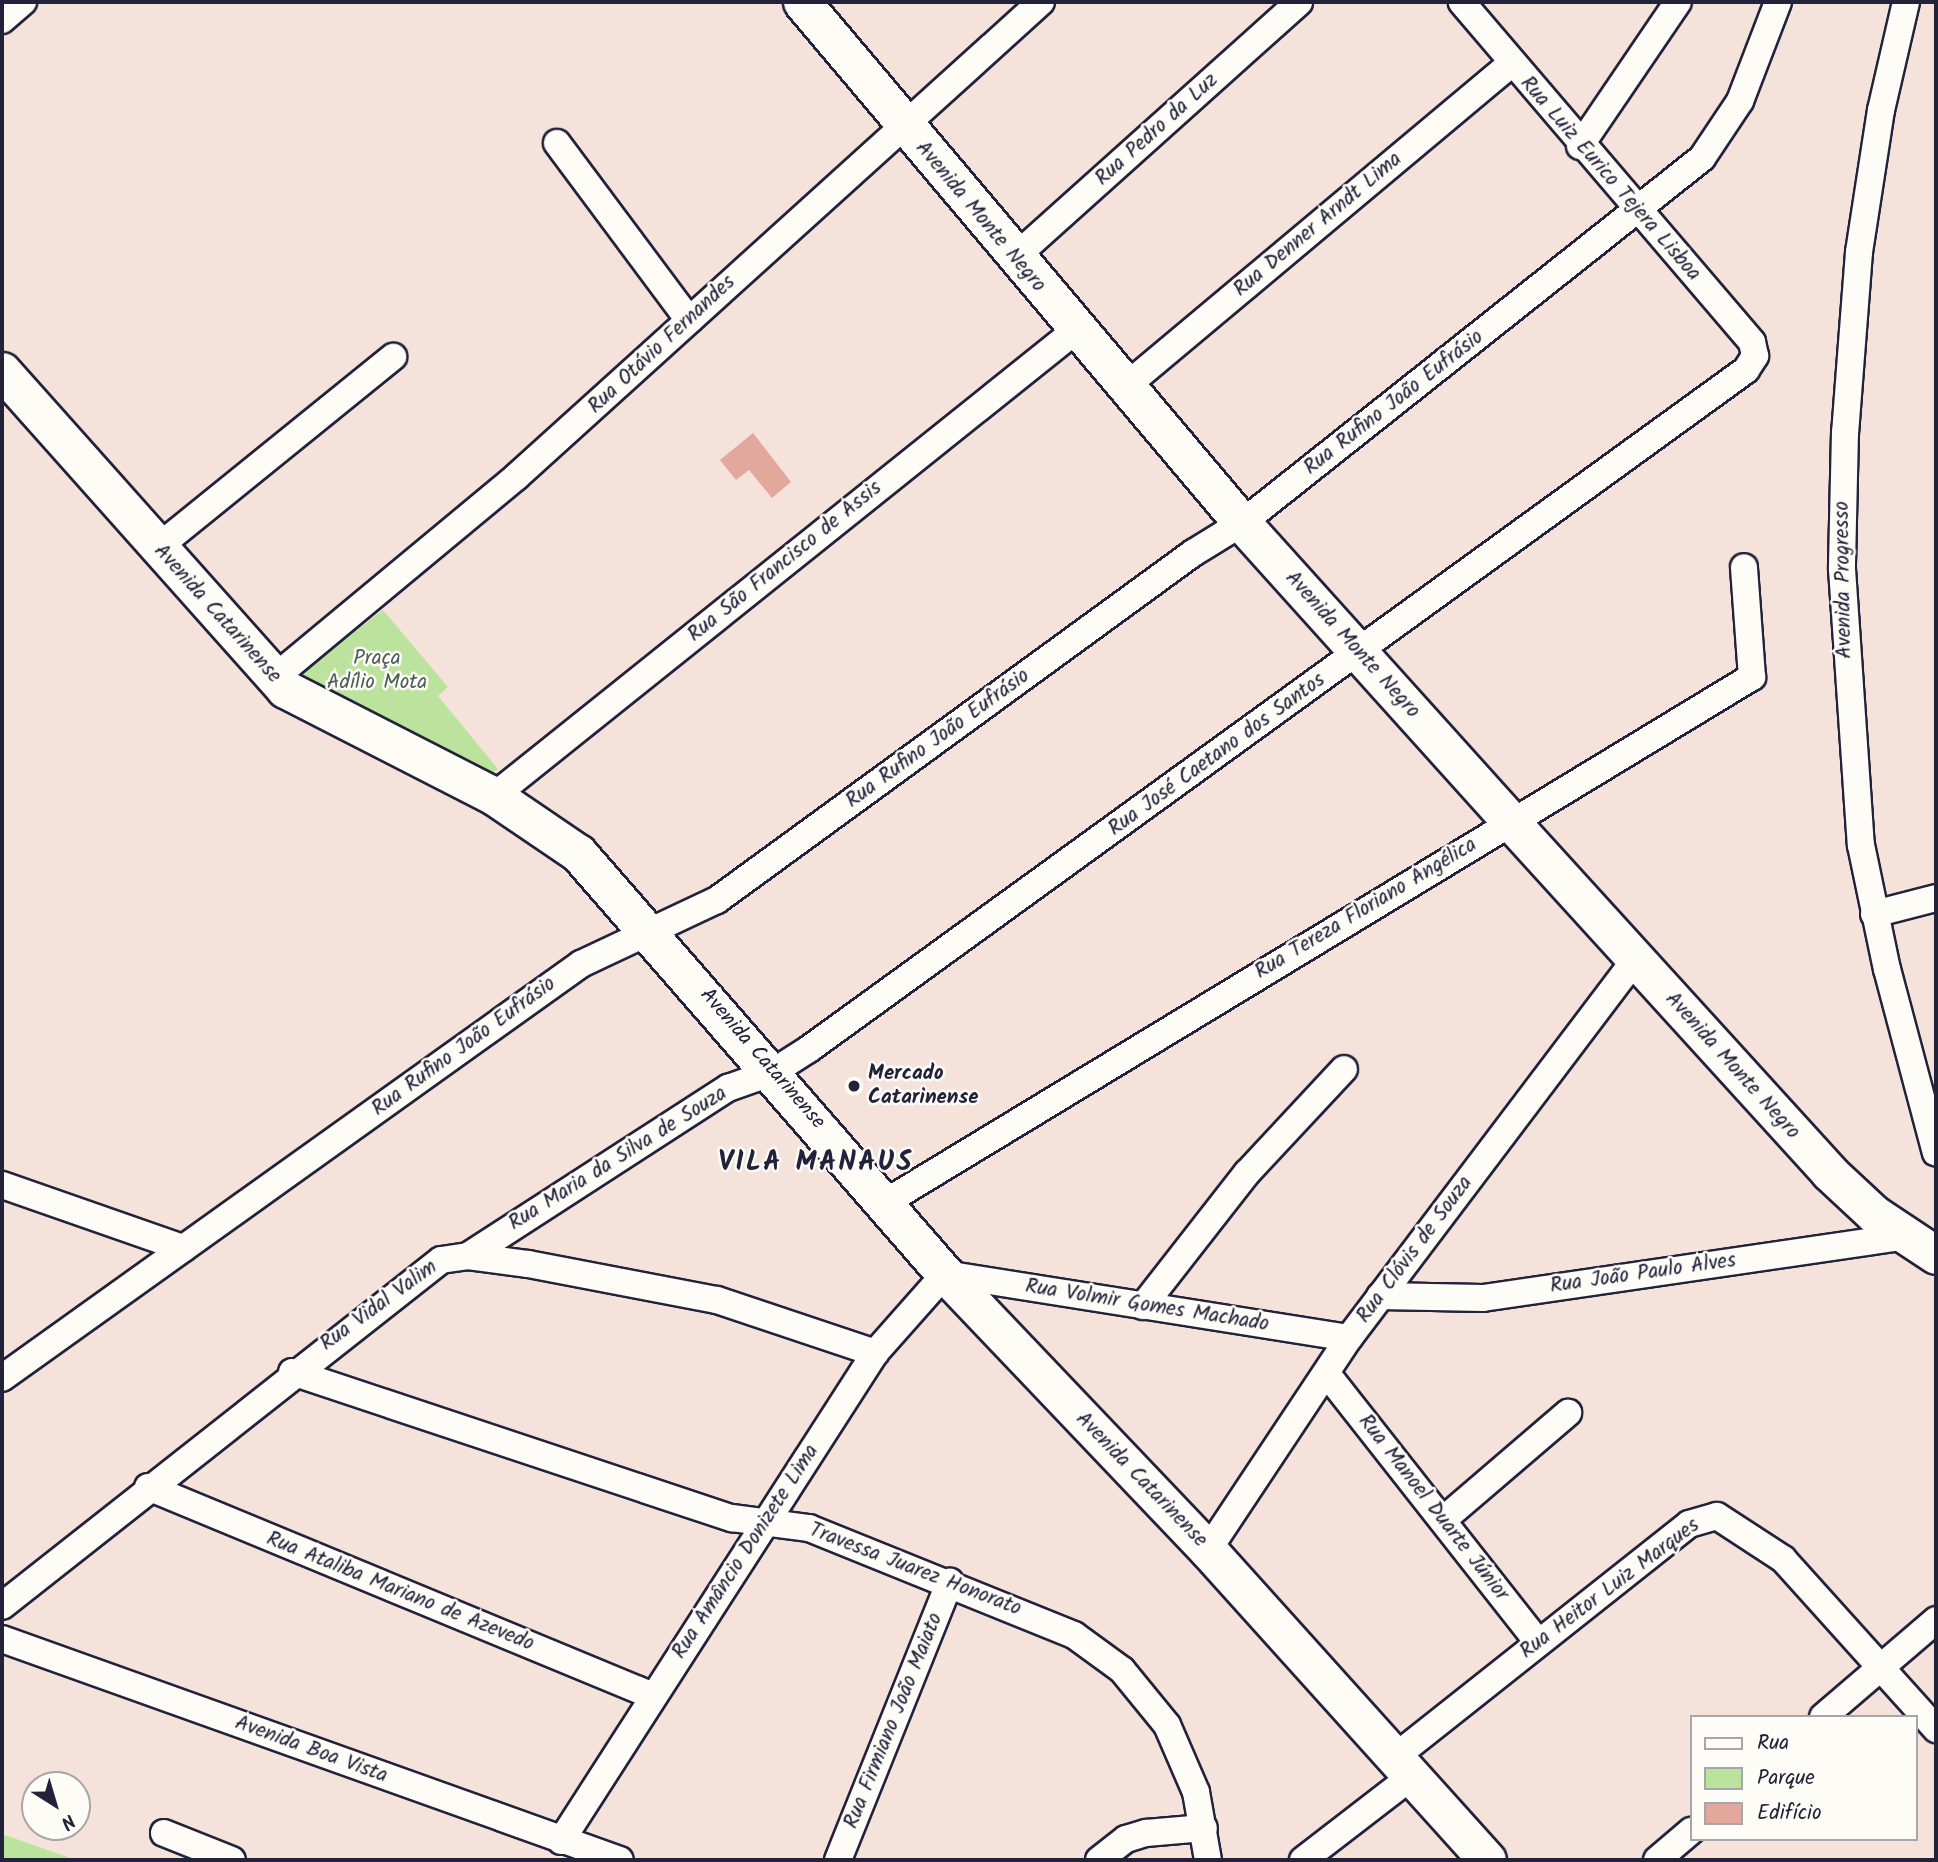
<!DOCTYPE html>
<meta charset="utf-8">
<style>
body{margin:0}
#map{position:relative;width:1938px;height:1862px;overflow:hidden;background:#f5e3db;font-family:Kalam,sans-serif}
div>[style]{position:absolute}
.green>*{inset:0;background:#bce39e}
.building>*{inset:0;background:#e1a89b}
.roads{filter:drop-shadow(2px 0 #22223b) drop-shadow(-2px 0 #22223b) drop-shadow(0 2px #22223b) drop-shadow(0 -2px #22223b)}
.street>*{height:26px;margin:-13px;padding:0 13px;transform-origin:13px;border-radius:13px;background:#fdfcf7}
.secondary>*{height:37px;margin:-18.5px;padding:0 18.5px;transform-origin:18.5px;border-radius:18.5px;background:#fdfcf7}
.dots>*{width:19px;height:19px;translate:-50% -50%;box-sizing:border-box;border:4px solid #fdfcf7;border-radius:50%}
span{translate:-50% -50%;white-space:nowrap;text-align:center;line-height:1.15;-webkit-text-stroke:5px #fdfcf7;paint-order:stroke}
.street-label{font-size:21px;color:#22223b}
.park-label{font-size:21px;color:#505c59}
.poi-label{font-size:21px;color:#22223b;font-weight:700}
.left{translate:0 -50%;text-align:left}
.district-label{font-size:28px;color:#22223b;font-weight:700;letter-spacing:2px}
.frame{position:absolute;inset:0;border:4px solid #22223b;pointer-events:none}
.legend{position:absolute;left:1690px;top:1715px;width:228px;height:126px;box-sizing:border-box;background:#fdfcf7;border:2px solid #a5a5ac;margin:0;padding:9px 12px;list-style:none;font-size:21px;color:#22223b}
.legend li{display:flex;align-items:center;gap:14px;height:35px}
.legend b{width:35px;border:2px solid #a5a5ac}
.north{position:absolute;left:21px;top:1771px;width:70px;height:70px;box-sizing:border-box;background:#fdfcf7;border:2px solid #a5a5ac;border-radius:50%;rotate:143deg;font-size:19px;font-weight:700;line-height:28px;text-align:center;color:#22223b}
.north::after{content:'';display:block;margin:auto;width:24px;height:32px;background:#22223b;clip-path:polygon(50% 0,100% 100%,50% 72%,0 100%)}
</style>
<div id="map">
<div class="green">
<div style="clip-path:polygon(383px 610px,448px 687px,438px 696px,498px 769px,489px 775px,309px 687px,299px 675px)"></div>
<div style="clip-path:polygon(2px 1834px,76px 1860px,2px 1860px)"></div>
</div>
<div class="building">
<div style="clip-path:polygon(753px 433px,791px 482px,772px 498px,749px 470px,736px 480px,720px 460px)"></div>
</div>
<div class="roads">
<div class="street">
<div style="left:1906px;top:2px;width:111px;rotate:103deg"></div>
<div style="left:1881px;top:110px;width:144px;rotate:98.8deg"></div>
<div style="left:1859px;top:252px;width:181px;rotate:94.4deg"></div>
<div style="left:1845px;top:432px;width:137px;rotate:91.3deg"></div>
<div style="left:1842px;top:569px;width:277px;rotate:86.1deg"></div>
<div style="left:1861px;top:845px;width:127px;rotate:78.2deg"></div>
<div style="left:1887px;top:969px;width:190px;rotate:75.1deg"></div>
<div style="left:2px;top:20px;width:28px;rotate:-41deg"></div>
<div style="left:557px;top:143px;width:221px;rotate:53.3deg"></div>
<div style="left:1580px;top:146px;width:174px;rotate:-55.8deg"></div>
<div style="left:1014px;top:258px;width:383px;rotate:-41.9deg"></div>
<div style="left:1125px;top:387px;width:505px;rotate:-39.94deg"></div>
<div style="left:157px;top:548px;width:304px;rotate:-39deg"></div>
<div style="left:274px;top:678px;width:315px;rotate:-39.7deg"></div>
<div style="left:516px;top:477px;width:708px;rotate:-42.14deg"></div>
<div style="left:494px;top:796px;width:746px;rotate:-38.68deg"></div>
<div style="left:1874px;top:914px;width:64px;rotate:-14.5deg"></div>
<div style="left:2px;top:1185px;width:192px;rotate:19.2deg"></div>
<div style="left:886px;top:1202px;width:1013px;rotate:-31.23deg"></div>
<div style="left:1752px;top:677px;width:110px;rotate:-94.2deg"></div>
<div style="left:468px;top:1256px;width:310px;rotate:-32.9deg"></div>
<div style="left:728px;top:1088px;width:48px;rotate:-19.6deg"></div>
<div style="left:773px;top:1072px;width:43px;rotate:-32.6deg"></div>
<div style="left:809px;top:1049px;width:1157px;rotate:-35.93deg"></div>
<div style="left:1746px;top:370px;width:17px;rotate:-57deg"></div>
<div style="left:1755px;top:356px;width:14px;rotate:-102deg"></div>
<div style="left:1752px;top:342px;width:447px;rotate:-130.5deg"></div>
<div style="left:1380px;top:1296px;width:103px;rotate:1.1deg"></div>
<div style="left:1483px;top:1298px;width:428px;rotate:-8.3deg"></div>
<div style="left:1143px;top:1306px;width:169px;rotate:-52deg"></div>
<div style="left:1247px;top:1173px;width:142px;rotate:-47deg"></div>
<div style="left:292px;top:1372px;width:464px;rotate:18.4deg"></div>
<div style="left:732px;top:1518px;width:78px;rotate:7.4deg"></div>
<div style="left:809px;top:1528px;width:286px;rotate:22deg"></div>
<div style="left:1074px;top:1635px;width:59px;rotate:36.1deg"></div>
<div style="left:1122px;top:1670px;width:71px;rotate:50.7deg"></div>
<div style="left:1167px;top:1725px;width:73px;rotate:66.6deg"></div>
<div style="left:1196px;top:1792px;width:69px;rotate:80deg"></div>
<div style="left:1327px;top:1374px;width:342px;rotate:51.8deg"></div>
<div style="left:2px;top:1378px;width:712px;rotate:-35.57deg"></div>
<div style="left:581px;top:964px;width:150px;rotate:-25.2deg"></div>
<div style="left:717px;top:900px;width:589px;rotate:-36.09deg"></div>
<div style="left:1193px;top:553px;width:57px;rotate:-31.5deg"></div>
<div style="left:1242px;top:523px;width:587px;rotate:-38.43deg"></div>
<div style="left:1702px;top:158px;width:69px;rotate:-56.3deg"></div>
<div style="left:1740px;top:101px;width:106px;rotate:-69deg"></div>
<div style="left:148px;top:1487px;width:547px;rotate:22.48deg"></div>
<div style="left:1443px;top:1520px;width:165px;rotate:-40.6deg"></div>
<div style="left:1208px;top:1550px;width:255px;rotate:-56.4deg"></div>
<div style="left:1349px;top:1338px;width:475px;rotate:-52.9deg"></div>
<div style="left:2px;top:1606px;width:559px;rotate:-38.24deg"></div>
<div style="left:441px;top:1260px;width:27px;rotate:-8deg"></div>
<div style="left:468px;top:1256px;width:61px;rotate:7.6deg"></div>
<div style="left:528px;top:1264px;width:192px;rotate:10.8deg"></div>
<div style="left:717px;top:1300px;width:167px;rotate:18.5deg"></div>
<div style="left:2px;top:1639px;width:656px;rotate:19.68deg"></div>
<div style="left:1823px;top:1717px;width:149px;rotate:-40.6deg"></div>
<div style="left:1395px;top:1757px;width:375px;rotate:-38.4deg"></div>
<div style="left:1689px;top:1524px;width:29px;rotate:-16deg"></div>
<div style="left:1717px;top:1516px;width:79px;rotate:33.1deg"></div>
<div style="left:1783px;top:1559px;width:229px;rotate:48deg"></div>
<div style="left:164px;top:1833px;width:73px;rotate:21.7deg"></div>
<div style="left:561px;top:1841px;width:580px;rotate:-57.24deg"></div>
<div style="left:875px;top:1353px;width:106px;rotate:-48.5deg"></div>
<div style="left:945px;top:1274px;width:409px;rotate:9deg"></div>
<div style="left:838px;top:1860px;width:300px;rotate:-68.1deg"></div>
<div style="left:1099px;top:1860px;width:34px;rotate:-38deg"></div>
<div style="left:1126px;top:1839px;width:21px;rotate:-17deg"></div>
<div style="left:1146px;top:1833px;width:58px;rotate:-4.9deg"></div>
<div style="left:1303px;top:1860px;width:138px;rotate:-37.6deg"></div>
<div style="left:1657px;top:1860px;width:45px;rotate:-40.5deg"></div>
</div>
<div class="secondary">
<div style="left:802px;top:2px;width:682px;rotate:49.82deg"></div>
<div style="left:1242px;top:523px;width:401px;rotate:48deg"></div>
<div style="left:1510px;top:821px;width:474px;rotate:47.7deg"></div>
<div style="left:1829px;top:1172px;width:62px;rotate:43deg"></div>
<div style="left:1874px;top:1214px;width:74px;rotate:33.5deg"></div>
<div style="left:2px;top:371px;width:426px;rotate:48.3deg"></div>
<div style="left:285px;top:689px;width:235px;rotate:27.1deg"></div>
<div style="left:494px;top:796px;width:102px;rotate:34.2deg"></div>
<div style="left:578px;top:853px;width:559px;rotate:48.92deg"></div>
<div style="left:945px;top:1274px;width:381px;rotate:46.4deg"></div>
<div style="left:1208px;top:1550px;width:417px;rotate:48deg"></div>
</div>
</div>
<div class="dots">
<div style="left:854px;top:1086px;background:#22223b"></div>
</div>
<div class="street-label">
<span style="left:1157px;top:130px;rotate:-42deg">Rua Pedro da Luz</span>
<span style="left:1610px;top:179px;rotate:49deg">Rua Luiz Eurico Tejera Lisboa</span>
<span style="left:980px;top:217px;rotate:50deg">Avenida Monte Negro</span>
<span style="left:1318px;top:225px;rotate:-40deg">Rua Denner Arndt Lima</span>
<span style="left:662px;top:345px;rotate:-43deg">Rua Otávio Fernandes</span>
<span style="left:1394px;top:403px;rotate:-38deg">Rua Rufino João Eufrásio</span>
<span style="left:785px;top:562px;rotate:-39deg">Rua São Francisco de Assis</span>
<span style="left:1844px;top:580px;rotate:-91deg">Avenida Progresso</span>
<span style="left:217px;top:614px;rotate:48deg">Avenida Catarinense</span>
<span style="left:1352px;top:645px;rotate:48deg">Avenida Monte Negro</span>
<span style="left:938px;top:739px;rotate:-36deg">Rua Rufino João Eufrásio</span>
<span style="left:1217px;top:755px;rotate:-36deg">Rua José Caetano dos Santos</span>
<span style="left:1366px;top:909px;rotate:-31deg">Rua Tereza Floriano Angélica</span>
<span style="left:464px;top:1047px;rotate:-36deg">Rua Rufino João Eufrásio</span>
<span style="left:762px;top:1059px;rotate:49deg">Avenida Catarinense</span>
<span style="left:1732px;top:1066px;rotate:48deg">Avenida Monte Negro</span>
<span style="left:618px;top:1159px;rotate:-32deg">Rua Maria da Silva de Souza</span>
<span style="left:1415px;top:1250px;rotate:-53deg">Rua Clóvis de Souza</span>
<span style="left:1643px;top:1274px;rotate:-8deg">Rua João Paulo Alves</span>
<span style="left:379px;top:1306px;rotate:-36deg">Rua Vidal Valim</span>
<span style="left:1147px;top:1306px;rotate:9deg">Rua Volmir Gomes Machado</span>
<span style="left:1141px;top:1480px;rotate:46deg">Avenida Catarinense</span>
<span style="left:1433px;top:1508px;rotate:52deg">Rua Manoel Duarte Júnior</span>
<span style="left:746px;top:1552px;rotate:-57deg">Rua Amâncio Donizete Lima</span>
<span style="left:915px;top:1570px;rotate:21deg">Travessa Juarez Honorato</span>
<span style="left:1610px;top:1589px;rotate:-37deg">Rua Heitor Luiz Marques</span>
<span style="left:400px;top:1592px;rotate:22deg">Rua Ataliba Mariano de Azevedo</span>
<span style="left:894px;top:1721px;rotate:-68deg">Rua Firmiano João Maiato</span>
<span style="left:311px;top:1750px;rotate:20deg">Avenida Boa Vista</span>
</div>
<div class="park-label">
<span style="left:377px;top:671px">Praça<br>Adílio Mota</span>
</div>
<div class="poi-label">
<span class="left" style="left:868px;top:1086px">Mercado<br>Catarinense</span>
</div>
<div class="district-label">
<span style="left:816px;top:1163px">VILA MANAUS</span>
</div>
<div class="frame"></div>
<ul class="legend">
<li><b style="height:9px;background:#fdfcf7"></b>Rua</li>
<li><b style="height:19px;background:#bce39e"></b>Parque</li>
<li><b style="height:19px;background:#e1a89b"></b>Edifício</li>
</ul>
<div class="north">N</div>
</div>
